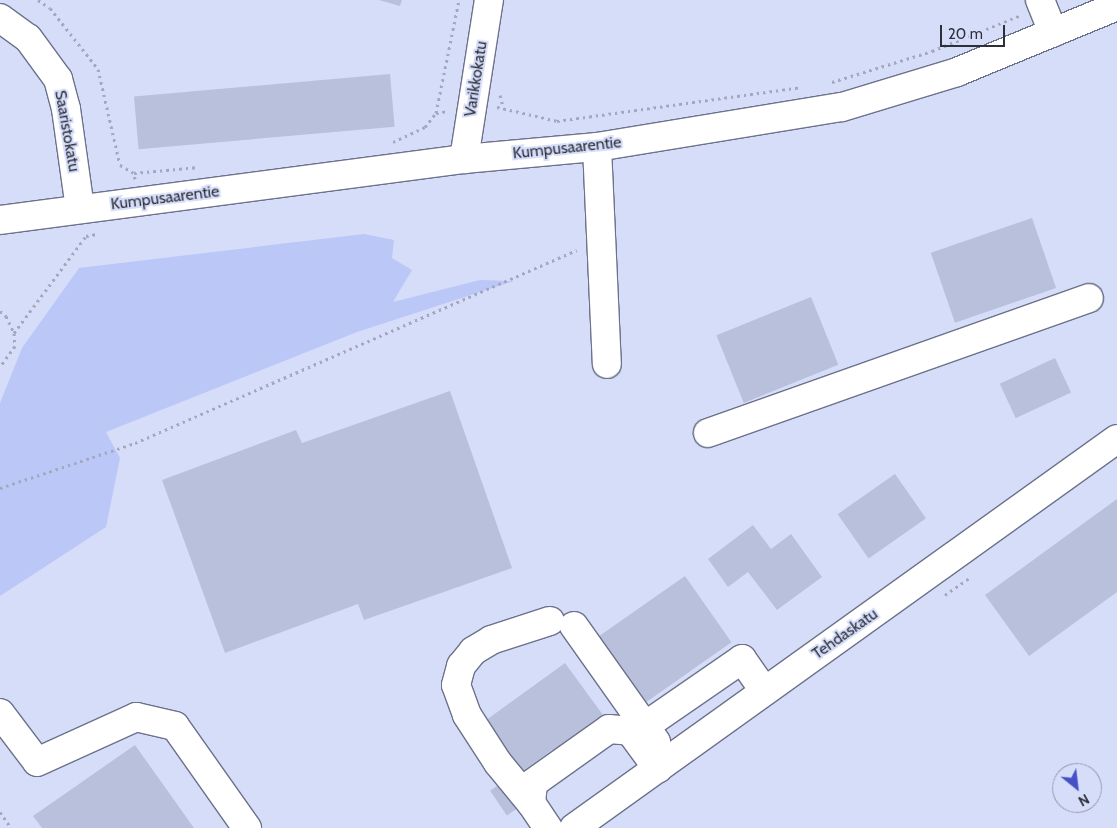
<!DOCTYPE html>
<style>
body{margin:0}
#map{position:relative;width:1117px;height:828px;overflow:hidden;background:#d6ddf9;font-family:Cabin,sans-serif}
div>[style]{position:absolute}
.green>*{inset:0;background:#bbc7f7}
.building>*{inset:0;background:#b9c0db;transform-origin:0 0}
.path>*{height:3px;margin-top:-1.5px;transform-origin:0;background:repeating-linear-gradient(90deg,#a3a8bf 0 2.5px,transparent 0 6.5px)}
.roads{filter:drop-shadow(1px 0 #6c728b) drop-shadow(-1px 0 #6c728b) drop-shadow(0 1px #6c728b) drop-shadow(0 -1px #6c728b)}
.minor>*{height:28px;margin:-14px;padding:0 14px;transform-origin:14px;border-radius:14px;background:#fff}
span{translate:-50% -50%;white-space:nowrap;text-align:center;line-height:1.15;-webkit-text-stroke:4px #d6ddf9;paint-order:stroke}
.street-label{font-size:16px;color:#2d303a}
.north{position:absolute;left:1052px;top:763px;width:50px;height:50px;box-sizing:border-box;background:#d6ddf9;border:1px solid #9298ad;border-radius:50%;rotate:151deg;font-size:14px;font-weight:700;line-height:20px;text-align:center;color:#2d303a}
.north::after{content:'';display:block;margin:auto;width:18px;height:22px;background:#4751c6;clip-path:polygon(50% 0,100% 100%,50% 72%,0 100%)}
.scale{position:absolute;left:940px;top:25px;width:65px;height:22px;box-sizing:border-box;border:2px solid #2d303a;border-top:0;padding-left:6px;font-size:15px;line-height:18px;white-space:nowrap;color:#2d303a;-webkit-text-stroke:4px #d6ddf9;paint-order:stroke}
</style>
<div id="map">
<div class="green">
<div style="clip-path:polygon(364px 234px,394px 240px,392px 258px,412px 270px,393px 302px,480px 280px,514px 281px,357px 332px,106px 432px,120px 458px,106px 527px,0 596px,0 403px,22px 348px,79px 268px)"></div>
</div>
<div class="building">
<div style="clip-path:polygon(379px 0,402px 0,400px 6px)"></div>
<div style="left:390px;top:74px;width:53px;height:257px;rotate:85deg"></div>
<div style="left:1032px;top:218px;width:74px;height:107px;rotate:71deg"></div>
<div style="left:811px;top:297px;width:73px;height:102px;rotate:68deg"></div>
<div style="left:1055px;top:358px;width:38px;height:61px;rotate:65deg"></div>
<div style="clip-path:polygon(450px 391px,512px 568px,364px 620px,358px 604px,225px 653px,162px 480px,296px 430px,302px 443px)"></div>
<div style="left:895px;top:474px;width:54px;height:70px;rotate:55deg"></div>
<div style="clip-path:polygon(1117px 499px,1117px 592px,1029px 656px,985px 595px)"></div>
<div style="clip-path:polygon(753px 525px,771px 549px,791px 534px,822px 577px,777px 610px,748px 572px,728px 587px,708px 559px)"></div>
<div style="left:685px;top:576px;width:81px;height:113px;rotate:55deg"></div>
<div style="clip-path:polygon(565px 663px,603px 715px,568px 740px,572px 746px,557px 757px,552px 750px,515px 777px,478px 726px)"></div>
<div style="clip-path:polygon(135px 745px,194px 828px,42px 828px,33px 816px)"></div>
<div style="left:500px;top:784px;width:30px;height:12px;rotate:56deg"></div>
</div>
<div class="path">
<div style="left:38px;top:0;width:14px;rotate:34deg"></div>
<div style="left:50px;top:8px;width:78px;rotate:51.8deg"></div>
<div style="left:98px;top:69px;width:98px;rotate:77.1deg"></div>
<div style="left:120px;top:165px;width:16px;rotate:30deg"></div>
<div style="left:832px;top:82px;width:105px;rotate:-17.2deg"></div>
<div style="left:932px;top:51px;width:96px;rotate:-22deg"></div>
<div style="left:500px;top:95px;width:11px;rotate:75deg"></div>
<div style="left:497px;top:107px;width:62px;rotate:13.1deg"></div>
<div style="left:557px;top:121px;width:246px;rotate:-7.9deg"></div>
<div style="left:436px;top:113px;width:115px;rotate:-78.5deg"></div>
<div style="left:393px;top:142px;width:35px;rotate:-25deg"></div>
<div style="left:425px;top:127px;width:18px;rotate:-52deg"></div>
<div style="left:436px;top:113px;width:12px;rotate:-9deg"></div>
<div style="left:135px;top:179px;width:6px;rotate:-99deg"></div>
<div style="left:134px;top:173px;width:65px;rotate:-5.3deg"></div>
<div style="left:0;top:311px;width:8px;rotate:40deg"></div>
<div style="left:6px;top:316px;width:19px;rotate:65deg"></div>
<div style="left:14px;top:333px;width:13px;rotate:86deg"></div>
<div style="left:15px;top:346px;width:26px;rotate:126deg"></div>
<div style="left:14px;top:333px;width:121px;rotate:-53.4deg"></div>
<div style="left:86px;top:236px;width:11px;rotate:-10deg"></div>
<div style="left:0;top:488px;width:142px;rotate:-18.4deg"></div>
<div style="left:135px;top:443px;width:482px;rotate:-23.6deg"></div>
<div style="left:945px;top:595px;width:29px;rotate:-35deg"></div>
<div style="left:0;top:812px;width:19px;rotate:55deg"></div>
</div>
<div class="roads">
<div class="minor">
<div style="left:1040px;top:0;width:35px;rotate:68deg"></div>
<div style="left:0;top:18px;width:34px;rotate:36deg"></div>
<div style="left:28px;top:38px;width:51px;rotate:53.8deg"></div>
<div style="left:58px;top:79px;width:31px;rotate:75deg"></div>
<div style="left:66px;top:109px;width:101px;rotate:82deg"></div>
<div style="left:597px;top:147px;width:217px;rotate:87.4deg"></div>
<div style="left:464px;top:159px;width:161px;rotate:-81.1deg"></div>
<div style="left:0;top:220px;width:468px;rotate:-7.5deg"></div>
<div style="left:464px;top:159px;width:134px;rotate:-5.2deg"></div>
<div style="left:597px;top:147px;width:248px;rotate:-9.3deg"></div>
<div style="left:842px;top:107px;width:120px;rotate:-16.9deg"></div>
<div style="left:957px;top:72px;width:173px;rotate:-22.4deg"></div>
<div style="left:708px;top:433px;width:404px;rotate:-19.5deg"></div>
<div style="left:574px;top:626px;width:142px;rotate:54.7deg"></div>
<div style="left:0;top:713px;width:61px;rotate:52.9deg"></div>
<div style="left:37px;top:762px;width:109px;rotate:-24.4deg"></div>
<div style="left:136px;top:717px;width:40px;rotate:13deg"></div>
<div style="left:175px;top:726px;width:125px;rotate:54.8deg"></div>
<div style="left:645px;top:726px;width:118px;rotate:-34.6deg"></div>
<div style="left:742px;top:659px;width:39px;rotate:55deg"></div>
<div style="left:531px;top:803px;width:52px;rotate:-129.5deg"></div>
<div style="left:498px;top:763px;width:57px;rotate:-122.9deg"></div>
<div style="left:467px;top:715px;width:32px;rotate:-110deg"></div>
<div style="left:456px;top:685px;width:20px;rotate:-75deg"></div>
<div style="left:461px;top:666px;width:19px;rotate:-51deg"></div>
<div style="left:473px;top:651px;width:21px;rotate:-31deg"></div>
<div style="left:491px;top:640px;width:62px;rotate:-17.9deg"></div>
<div style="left:548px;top:828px;width:30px;rotate:-124deg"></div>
<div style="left:531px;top:803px;width:20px;rotate:-84deg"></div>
<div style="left:533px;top:783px;width:93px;rotate:-35.4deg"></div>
<div style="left:609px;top:729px;width:21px;rotate:5deg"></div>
<div style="left:630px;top:731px;width:47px;rotate:53.6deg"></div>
<div style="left:574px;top:828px;width:668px;rotate:-35.62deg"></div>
</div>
</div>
<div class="street-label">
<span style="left:476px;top:79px;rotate:-81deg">Varikkokatu</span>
<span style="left:67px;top:131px;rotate:80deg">Saaristokatu</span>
<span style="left:567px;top:148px;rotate:-6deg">Kumpusaarentie</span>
<span style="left:165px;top:198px;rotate:-7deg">Kumpusaarentie</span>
<span style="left:845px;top:634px;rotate:-35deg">Tehdaskatu</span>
</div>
<div class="north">N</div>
<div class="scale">20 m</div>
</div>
